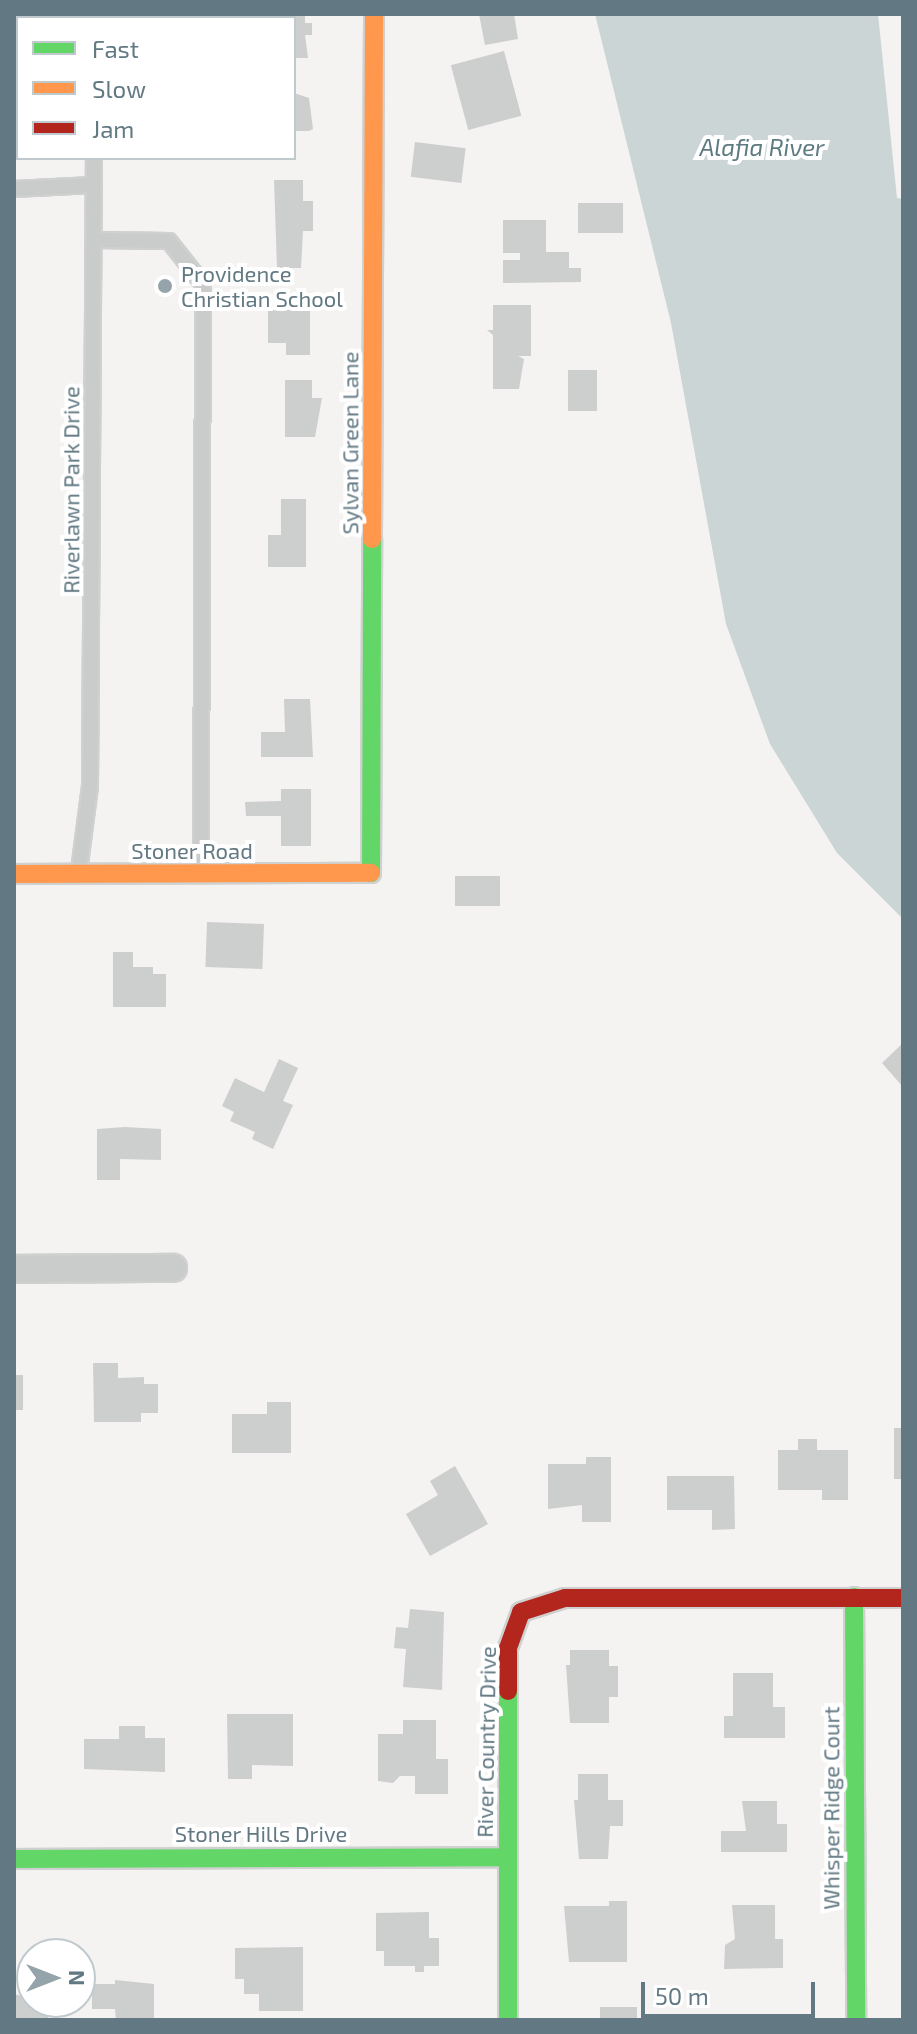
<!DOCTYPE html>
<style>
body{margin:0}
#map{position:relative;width:917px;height:2034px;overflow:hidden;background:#f4f3f1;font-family:"Exo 2",sans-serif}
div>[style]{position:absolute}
.water>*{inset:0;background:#cbd5d6}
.building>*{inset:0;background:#cdcece;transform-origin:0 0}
.roads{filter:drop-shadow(2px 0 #cfd1d0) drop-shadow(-2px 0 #cfd1d0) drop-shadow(0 2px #cfd1d0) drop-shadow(0 -2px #cfd1d0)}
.lane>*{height:14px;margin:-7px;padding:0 7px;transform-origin:7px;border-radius:7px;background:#cacbcb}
.street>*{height:26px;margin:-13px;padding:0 13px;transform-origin:13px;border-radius:13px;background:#cacbcb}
.fast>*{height:18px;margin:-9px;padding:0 9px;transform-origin:9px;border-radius:9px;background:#63d668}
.slow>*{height:18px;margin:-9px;padding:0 9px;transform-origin:9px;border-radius:9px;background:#ff974d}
.jam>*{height:18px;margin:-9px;padding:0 9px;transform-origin:9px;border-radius:9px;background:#b3261e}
.dots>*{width:22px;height:22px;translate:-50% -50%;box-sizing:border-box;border:4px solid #fff;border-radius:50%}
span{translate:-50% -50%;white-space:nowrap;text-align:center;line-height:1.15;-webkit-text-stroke:8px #fff;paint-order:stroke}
.poi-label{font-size:22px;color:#627983}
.left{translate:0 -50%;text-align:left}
.street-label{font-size:22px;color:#627983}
.water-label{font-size:24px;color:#5e7b81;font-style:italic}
.frame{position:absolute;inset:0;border:16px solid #627983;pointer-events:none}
.legend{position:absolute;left:16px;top:16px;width:280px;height:144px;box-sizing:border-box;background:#fff;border:2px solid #c0c9cd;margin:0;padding:10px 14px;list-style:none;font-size:24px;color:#627983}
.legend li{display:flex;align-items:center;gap:16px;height:40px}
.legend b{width:40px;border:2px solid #c0c9cd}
.north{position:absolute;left:16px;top:1938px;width:80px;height:80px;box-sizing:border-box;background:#fff;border:2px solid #c0c9cd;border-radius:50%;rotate:90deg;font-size:22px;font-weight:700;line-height:32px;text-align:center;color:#627983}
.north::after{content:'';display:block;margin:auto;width:28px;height:36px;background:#95a4aa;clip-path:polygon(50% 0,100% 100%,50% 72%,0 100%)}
.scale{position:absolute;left:641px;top:1982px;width:174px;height:36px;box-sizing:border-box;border:4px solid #627983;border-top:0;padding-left:10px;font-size:24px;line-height:28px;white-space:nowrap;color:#627983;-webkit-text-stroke:6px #fff;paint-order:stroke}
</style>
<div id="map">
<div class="water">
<div style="clip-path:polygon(595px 14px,878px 14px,897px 198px,903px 199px,903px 919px,837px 853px,770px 744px,726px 624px,671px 323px)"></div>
</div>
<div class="building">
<div style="clip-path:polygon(259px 14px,305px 14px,305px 23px,312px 23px,312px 35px,305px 35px,308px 58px,294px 58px,294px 18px)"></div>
<div style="clip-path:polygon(479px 14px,514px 14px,518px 39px,485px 45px)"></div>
<div style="left:504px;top:51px;width:67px;height:55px;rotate:75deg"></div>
<div style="clip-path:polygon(294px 93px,309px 98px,313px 129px,309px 131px,294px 131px)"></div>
<div style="left:415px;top:142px;width:51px;height:35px;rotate:7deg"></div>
<div style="clip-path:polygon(274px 180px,303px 180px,303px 201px,313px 201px,313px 231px,303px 231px,301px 268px,277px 268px)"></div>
<div style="left:578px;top:203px;width:45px;height:30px"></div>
<div style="clip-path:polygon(503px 220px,546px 220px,546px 252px,569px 252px,569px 268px,581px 268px,581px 282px,503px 283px,503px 260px,520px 260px,520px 253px,503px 253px)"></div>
<div style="clip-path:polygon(286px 292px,310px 292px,310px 355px,286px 355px,286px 343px,268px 343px,268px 304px,286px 304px)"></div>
<div style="clip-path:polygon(493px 305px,531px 305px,531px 356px,518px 356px,524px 359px,519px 389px,493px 389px,493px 335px,487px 330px,493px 330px)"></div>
<div style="left:568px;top:370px;width:29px;height:41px"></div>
<div style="clip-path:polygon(285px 380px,312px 380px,312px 398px,322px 398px,315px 437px,285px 437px)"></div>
<div style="clip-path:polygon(281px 499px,306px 499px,306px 567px,268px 567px,268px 535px,281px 535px)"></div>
<div style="clip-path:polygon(284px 699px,310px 699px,313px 757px,261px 757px,261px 732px,285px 732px)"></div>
<div style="clip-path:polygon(281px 789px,311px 789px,311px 846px,281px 846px,281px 816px,246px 816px,245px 802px,281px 801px)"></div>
<div style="left:455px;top:876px;width:45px;height:30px"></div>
<div style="left:207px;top:922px;width:57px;height:45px;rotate:2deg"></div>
<div style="clip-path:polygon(113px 952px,133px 952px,133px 967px,153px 967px,153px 974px,166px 974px,166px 1007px,113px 1007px)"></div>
<div style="clip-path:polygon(903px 1043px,903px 1087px,882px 1063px)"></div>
<div style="clip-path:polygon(279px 1059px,298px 1068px,283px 1101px,293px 1105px,273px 1149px,252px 1139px,255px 1132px,230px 1121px,234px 1112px,222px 1106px,235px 1078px,264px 1092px)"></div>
<div style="clip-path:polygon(125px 1127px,161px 1129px,161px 1160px,120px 1159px,120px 1180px,97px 1180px,97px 1129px)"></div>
<div style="clip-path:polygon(93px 1363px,118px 1363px,118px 1378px,144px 1377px,144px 1384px,158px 1384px,158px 1413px,141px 1413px,141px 1422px,94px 1422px)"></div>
<div style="left:14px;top:1375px;width:9px;height:35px"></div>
<div style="clip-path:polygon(267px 1402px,291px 1402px,291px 1453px,232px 1453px,232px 1414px,267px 1414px)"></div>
<div style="left:894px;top:1428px;width:9px;height:51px"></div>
<div style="clip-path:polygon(798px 1439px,817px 1439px,817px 1450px,848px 1450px,848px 1500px,822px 1500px,822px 1490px,778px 1490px,778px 1450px,798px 1450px)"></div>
<div style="clip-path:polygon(586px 1457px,611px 1457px,611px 1522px,582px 1522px,582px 1505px,548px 1509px,548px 1464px,586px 1464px)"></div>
<div style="clip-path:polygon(455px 1466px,488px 1524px,430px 1556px,406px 1514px,438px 1495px,430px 1481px)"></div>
<div style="clip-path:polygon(667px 1476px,734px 1476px,735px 1529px,712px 1530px,712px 1510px,667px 1510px)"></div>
<div style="clip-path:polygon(410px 1609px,444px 1612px,442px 1690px,403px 1687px,406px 1649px,394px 1648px,396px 1627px,408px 1628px)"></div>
<div style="clip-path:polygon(570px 1650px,609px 1650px,609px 1666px,618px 1666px,618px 1697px,609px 1697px,609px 1723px,570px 1723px,566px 1665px,570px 1665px)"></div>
<div style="clip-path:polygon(733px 1673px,773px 1673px,773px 1707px,785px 1707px,785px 1738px,724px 1738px,724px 1716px,733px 1716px)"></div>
<div style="clip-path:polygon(227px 1714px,293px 1714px,293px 1766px,252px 1765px,252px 1779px,228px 1779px)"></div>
<div style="clip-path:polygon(403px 1720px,436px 1720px,436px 1759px,448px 1759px,448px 1794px,415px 1794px,415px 1776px,400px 1776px,393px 1783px,378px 1781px,378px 1734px,403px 1734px)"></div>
<div style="clip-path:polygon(119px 1726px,145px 1726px,145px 1738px,165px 1738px,165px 1772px,84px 1769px,84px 1739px,119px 1739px)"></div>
<div style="clip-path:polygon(578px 1774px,608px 1774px,608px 1800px,623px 1800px,623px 1826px,610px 1826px,608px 1859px,579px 1859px,574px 1800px,578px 1800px)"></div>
<div style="clip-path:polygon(742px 1801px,777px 1801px,777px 1824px,787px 1824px,787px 1852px,721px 1852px,721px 1831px,746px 1831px)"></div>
<div style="clip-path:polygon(609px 1901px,627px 1901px,627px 1962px,569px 1962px,564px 1906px,609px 1906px)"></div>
<div style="clip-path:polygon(732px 1905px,775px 1905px,775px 1939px,783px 1939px,783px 1968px,724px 1969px,725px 1945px,735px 1939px)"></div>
<div style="clip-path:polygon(429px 1912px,429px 1938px,439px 1938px,439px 1966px,424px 1966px,424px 1972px,415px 1972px,415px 1966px,384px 1966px,384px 1951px,376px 1951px,376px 1913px)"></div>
<div style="clip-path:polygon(303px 1947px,303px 2011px,259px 2011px,259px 1994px,244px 1994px,244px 1979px,235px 1979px,235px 1948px)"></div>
<div style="clip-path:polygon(115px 1980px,154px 1984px,154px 2020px,116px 2020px,115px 2009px,92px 2009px,92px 1984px,115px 1984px)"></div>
<div style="clip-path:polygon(14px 1994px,48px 2002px,48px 2020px,14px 2020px)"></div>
<div style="left:600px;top:2007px;width:37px;height:13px"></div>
</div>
<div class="roads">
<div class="lane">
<div style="left:100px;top:18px;width:4px;rotate:-76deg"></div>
<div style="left:14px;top:189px;width:79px;rotate:-2.9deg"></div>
<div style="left:95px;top:240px;width:74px;rotate:0.8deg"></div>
<div style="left:169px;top:241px;width:55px;rotate:51.7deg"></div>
<div style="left:203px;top:284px;width:586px;rotate:90.2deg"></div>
<div style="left:79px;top:871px;width:86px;rotate:-82.6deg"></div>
<div style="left:90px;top:786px;width:628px;rotate:-89.64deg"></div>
</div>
<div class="street">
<div style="left:14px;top:1269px;width:159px;rotate:-0.4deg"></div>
</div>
<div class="fast">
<div style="left:371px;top:873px;width:334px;rotate:-89.8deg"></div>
<div style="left:854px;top:1597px;width:423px;rotate:89.7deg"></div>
<div style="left:508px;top:1691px;width:329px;rotate:90deg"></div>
<div style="left:14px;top:1859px;width:494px;rotate:-0.2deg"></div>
</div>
<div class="slow">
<div style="left:372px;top:539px;width:525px;rotate:-89.78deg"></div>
<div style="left:14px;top:874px;width:357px;rotate:-0.2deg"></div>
</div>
<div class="jam">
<div style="left:508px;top:1691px;width:43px;rotate:-90deg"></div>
<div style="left:508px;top:1648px;width:38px;rotate:-70deg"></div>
<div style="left:521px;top:1612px;width:46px;rotate:-17.7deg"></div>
<div style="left:565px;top:1598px;width:338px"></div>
</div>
</div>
<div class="dots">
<div style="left:165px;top:286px;background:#95a4aa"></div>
</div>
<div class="poi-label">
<span class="left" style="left:181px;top:286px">Providence<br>Christian School</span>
</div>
<div class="street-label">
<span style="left:350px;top:443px;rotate:-90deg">Sylvan Green Lane</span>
<span style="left:71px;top:490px;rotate:-90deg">Riverlawn Park Drive</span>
<span style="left:192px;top:851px">Stoner Road</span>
<span style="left:486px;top:1742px;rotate:-89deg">River Country Drive</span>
<span style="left:831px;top:1808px;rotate:-90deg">Whisper Ridge Court</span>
<span style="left:261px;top:1834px">Stoner Hills Drive</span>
</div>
<div class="water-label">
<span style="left:762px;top:147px">Alafia River</span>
</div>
<div class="frame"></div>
<ul class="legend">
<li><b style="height:10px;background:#63d668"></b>Fast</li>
<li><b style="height:10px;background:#ff974d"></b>Slow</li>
<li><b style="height:10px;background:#b3261e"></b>Jam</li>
</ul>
<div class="north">N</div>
<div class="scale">50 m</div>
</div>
